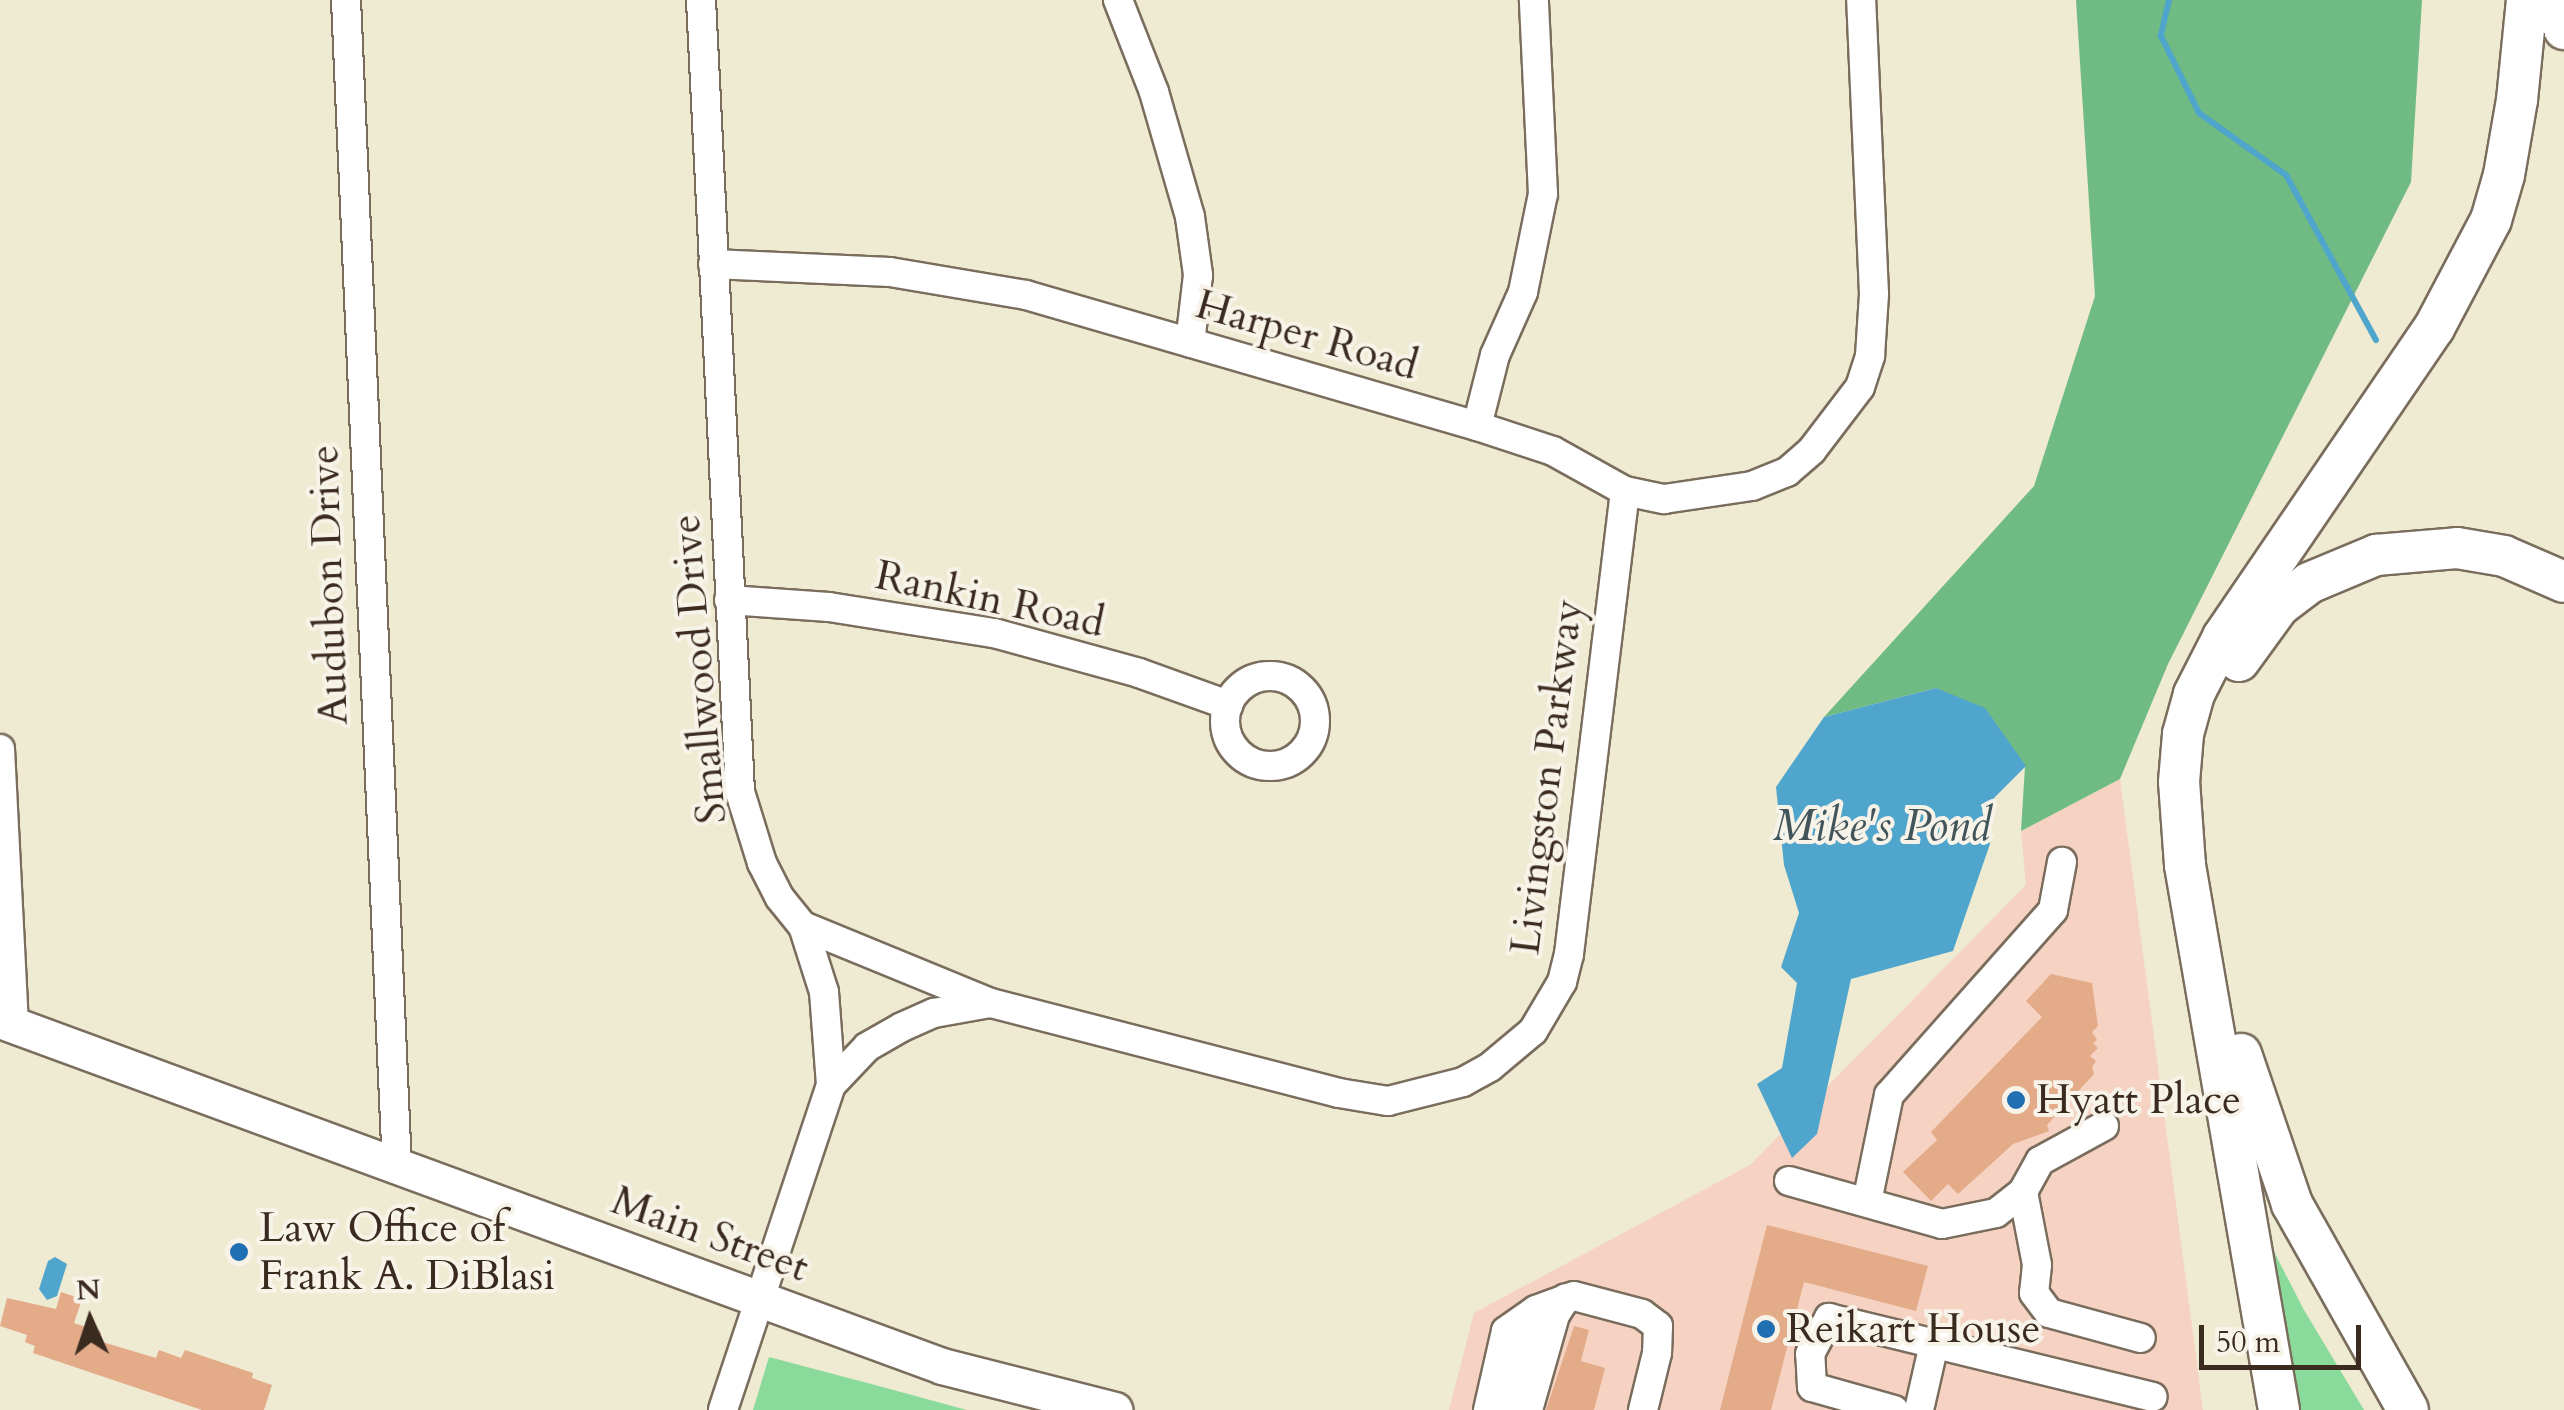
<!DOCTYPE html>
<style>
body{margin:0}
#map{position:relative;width:2564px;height:1410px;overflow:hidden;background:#efead2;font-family:Cardo,serif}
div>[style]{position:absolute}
.built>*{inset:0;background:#f5d2c2}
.green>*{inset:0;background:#8adb9b}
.forest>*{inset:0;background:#6fbb83}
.water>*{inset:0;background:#4fa5cb}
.stream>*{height:6px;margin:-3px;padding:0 3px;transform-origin:3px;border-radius:3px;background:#4fa5cb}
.building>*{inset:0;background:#e4ab89}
.roads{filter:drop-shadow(2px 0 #7a6d5d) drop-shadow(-2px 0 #7a6d5d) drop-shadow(0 2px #7a6d5d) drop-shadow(0 -2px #7a6d5d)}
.minor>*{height:28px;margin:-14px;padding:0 14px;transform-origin:14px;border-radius:14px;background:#fff}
.minor>.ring{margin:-14px;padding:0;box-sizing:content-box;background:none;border:28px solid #fff;border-radius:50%}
.major>*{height:35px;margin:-17.5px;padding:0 17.5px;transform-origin:17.5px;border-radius:17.5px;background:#fff}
.highway>*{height:40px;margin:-20px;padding:0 20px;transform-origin:20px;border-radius:20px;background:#fff}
.dots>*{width:28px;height:28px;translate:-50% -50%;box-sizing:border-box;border:5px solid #f7f3e8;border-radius:50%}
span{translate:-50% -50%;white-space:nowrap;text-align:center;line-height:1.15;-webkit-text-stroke:8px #f7f3e8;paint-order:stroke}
.street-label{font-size:42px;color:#3b2a1e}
.poi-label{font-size:42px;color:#3b2a1e}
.left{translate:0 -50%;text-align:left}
.water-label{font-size:45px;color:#42555b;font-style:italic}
.north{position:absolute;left:40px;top:1270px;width:100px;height:100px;-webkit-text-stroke:8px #f7f3e8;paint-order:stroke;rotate:357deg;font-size:28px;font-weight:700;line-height:40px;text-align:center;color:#3b2a1e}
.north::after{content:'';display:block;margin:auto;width:35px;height:45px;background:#3b2a1e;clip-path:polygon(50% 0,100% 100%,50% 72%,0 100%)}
.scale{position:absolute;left:2199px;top:1325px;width:162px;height:45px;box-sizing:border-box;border:5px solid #3b2a1e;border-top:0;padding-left:12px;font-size:30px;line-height:35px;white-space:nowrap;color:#3b2a1e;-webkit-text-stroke:8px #f7f3e8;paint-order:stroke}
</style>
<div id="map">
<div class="built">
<div style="clip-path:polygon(2120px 779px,2203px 1410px,1449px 1410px,1474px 1313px,1750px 1165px,2026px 885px,2021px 831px)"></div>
</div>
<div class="green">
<div style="clip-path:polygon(2271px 1246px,2304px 1310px,2364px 1410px,2289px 1410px)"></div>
<div style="clip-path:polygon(769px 1357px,875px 1385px,967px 1410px,753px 1410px)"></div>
</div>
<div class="forest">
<div style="clip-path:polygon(2076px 0,2422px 0,2411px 182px,2168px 664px,2120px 779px,2021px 831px,2025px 766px,1936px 688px,1824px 717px,2034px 486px,2095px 296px)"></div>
</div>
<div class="water">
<div style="clip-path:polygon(1936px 688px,1985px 708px,2026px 766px,1982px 810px,1990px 844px,1953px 951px,1851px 979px,1817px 1134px,1792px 1158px,1757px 1084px,1782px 1068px,1797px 983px,1781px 967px,1799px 913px,1784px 865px,1776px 787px,1824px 717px)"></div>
<div style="clip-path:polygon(55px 1257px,67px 1264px,57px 1296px,47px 1300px,39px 1289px,48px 1261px)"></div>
</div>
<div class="stream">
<div style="left:2169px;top:0;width:37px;rotate:103deg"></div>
<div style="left:2161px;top:36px;width:86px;rotate:63.7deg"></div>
<div style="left:2199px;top:113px;width:107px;rotate:35.5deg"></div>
<div style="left:2286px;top:175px;width:188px;rotate:61.4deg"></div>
</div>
<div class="building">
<div style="clip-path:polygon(2051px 974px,2092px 983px,2098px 1026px,2092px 1032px,2097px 1040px,2093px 1043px,2098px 1048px,2090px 1056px,2096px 1061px,2092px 1067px,2094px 1074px,2047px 1125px,2049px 1131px,2013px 1144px,1958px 1194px,1948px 1184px,1931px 1201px,1903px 1172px,1937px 1140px,1931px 1132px,2042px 1017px,2026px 1001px)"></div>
<div style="clip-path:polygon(1767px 1225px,1928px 1266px,1916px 1311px,1804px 1282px,1771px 1410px,1720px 1410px)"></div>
<div style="clip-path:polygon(61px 1292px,82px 1299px,74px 1323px,101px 1332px,99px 1341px,156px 1358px,159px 1350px,181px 1358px,185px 1350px,253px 1373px,252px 1378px,272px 1385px,264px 1410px,202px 1410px,33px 1353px,35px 1346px,25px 1342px,27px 1335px,0 1326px,7px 1298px,56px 1309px)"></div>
<div style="clip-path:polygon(1574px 1326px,1589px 1330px,1581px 1361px,1605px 1368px,1594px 1410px,1546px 1410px)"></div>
</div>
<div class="roads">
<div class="minor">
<div style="left:346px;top:0;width:1168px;rotate:87.5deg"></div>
<div style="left:701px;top:0;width:793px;rotate:87.18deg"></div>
<div style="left:740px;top:792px;width:74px;rotate:72.8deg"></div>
<div style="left:762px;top:863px;width:39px;rotate:63deg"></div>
<div style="left:780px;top:898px;width:36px;rotate:51deg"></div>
<div style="left:803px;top:926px;width:69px;rotate:72.3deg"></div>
<div style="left:824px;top:992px;width:93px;rotate:85.7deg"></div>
<div style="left:831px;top:1085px;width:342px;rotate:108.4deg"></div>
<div style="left:1118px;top:0;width:99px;rotate:68.6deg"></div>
<div style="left:1154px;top:92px;width:130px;rotate:73.9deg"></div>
<div style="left:1190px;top:217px;width:59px;rotate:82.1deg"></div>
<div style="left:1198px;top:275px;width:68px;rotate:96.7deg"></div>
<div style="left:713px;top:264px;width:177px;rotate:2.6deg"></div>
<div style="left:890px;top:272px;width:138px;rotate:9.6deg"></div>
<div style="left:1026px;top:295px;width:470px;rotate:16.2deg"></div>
<div style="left:1477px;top:426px;width:80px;rotate:18.2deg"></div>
<div style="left:1553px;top:451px;width:82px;rotate:29.1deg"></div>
<div style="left:1625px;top:491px;width:40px;rotate:12deg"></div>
<div style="left:1664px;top:499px;width:89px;rotate:-8.4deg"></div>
<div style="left:1752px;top:486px;width:38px;rotate:-22deg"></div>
<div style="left:1787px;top:472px;width:33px;rotate:-41deg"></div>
<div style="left:1812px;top:450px;width:79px;rotate:-52.7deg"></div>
<div style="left:1860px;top:387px;width:33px;rotate:-72deg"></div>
<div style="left:1870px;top:356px;width:62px;rotate:-86.3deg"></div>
<div style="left:1874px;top:294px;width:294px;rotate:-92.5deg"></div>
<div style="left:1477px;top:426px;width:73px;rotate:-75.8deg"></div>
<div style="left:1495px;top:355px;width:69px;rotate:-66deg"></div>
<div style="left:1523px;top:292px;width:100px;rotate:-78.5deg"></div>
<div style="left:1543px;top:194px;width:194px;rotate:-92.7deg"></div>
<div style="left:729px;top:600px;width:100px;rotate:4deg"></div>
<div style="left:829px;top:607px;width:167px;rotate:9deg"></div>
<div style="left:994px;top:633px;width:150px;rotate:15.4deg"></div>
<div style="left:1139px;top:673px;width:95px;rotate:19.8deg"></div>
<div class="ring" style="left:1225px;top:676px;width:62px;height:62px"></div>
<div style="left:0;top:749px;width:276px;rotate:87.1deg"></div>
<div style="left:803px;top:926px;width:203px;rotate:22.3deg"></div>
<div style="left:991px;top:1003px;width:359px;rotate:14.5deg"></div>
<div style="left:1339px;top:1093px;width:50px;rotate:9.3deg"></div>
<div style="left:1388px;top:1101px;width:77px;rotate:-14.2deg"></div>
<div style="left:1463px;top:1082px;width:31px;rotate:-29deg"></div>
<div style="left:1490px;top:1067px;width:56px;rotate:-39.9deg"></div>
<div style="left:1533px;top:1031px;width:57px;rotate:-59.4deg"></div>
<div style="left:1562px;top:982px;width:29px;rotate:-76deg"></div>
<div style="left:1569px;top:954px;width:466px;rotate:-83.1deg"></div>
<div style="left:831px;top:1085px;width:52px;rotate:-46.5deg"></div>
<div style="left:867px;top:1047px;width:40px;rotate:-29.7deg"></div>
<div style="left:902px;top:1027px;width:35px;rotate:-24deg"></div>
<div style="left:934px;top:1013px;width:57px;rotate:-10.1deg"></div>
<div style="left:2104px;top:1126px;width:73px;rotate:151.3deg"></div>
<div style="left:2040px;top:1161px;width:35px;rotate:119deg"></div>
<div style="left:2023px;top:1192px;width:74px;rotate:79.1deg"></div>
<div style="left:2037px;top:1265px;width:28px;rotate:96deg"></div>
<div style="left:2034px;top:1293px;width:25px;rotate:53deg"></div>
<div style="left:2049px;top:1313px;width:95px;rotate:15.2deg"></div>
<div style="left:1789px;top:1181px;width:159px;rotate:15.7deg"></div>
<div style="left:1942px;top:1224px;width:55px;rotate:-11.5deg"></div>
<div style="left:1996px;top:1213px;width:34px;rotate:-38deg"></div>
<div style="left:1867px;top:1202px;width:109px;rotate:-78.4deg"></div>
<div style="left:1889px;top:1095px;width:247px;rotate:-48.4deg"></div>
<div style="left:2053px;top:910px;width:49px;rotate:-79.4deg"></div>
<div style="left:1488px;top:1410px;width:81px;rotate:-77.2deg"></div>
<div style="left:1506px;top:1331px;width:37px;rotate:-35deg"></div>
<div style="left:1536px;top:1310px;width:40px;rotate:-20.2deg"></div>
<div style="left:1574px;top:1296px;width:70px;rotate:14.8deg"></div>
<div style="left:1642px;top:1314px;width:20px;rotate:37deg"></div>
<div style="left:1658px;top:1326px;width:27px;rotate:92deg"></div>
<div style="left:1657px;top:1353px;width:59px;rotate:103.8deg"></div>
<div style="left:1505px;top:1410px;width:81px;rotate:-73.6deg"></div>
<div style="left:1528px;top:1332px;width:15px;rotate:-32deg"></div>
<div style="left:1528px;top:1410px;width:99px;rotate:-74.1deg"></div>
<div style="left:1555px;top:1315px;width:20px;rotate:-57deg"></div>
<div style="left:1894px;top:1410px;width:85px;rotate:-164.3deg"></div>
<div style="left:1812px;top:1387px;width:33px;rotate:-93deg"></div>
<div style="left:1810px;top:1354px;width:41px;rotate:-62.2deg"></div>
<div style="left:1829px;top:1318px;width:333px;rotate:13.7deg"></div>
<div style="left:1919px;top:1410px;width:68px;rotate:-77.2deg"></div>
</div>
<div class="major">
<div style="left:0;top:1020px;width:1004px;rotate:20.17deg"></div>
<div style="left:942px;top:1366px;width:178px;rotate:14.3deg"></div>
</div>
<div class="highway">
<div style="left:2557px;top:0;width:30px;rotate:76deg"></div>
<div style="left:2239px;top:661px;width:68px;rotate:-54deg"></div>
<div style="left:2279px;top:606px;width:38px;rotate:-37deg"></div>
<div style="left:2309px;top:583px;width:73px;rotate:-22.7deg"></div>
<div style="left:2376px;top:555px;width:81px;rotate:-4.9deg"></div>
<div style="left:2457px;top:548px;width:48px;rotate:9.7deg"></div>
<div style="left:2504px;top:556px;width:65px;rotate:23.4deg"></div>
<div style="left:2241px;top:1054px;width:158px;rotate:71.2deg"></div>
<div style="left:2292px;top:1204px;width:236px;rotate:60.6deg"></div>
<div style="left:2279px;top:1410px;width:553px;rotate:-99.79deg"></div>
<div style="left:2185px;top:865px;width:83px;rotate:-94.1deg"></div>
<div style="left:2179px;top:782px;width:48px;rotate:-85.2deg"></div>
<div style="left:2183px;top:734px;width:41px;rotate:-74.6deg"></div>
<div style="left:2194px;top:694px;width:64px;rotate:-63deg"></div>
<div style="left:2223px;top:637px;width:374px;rotate:-55.7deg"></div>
<div style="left:2434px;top:328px;width:122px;rotate:-62.2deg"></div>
<div style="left:2491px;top:220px;width:47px;rotate:-73.9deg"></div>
<div style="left:2504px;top:175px;width:76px;rotate:-80.2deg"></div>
<div style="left:2517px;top:100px;width:100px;rotate:-84.3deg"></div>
</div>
</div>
<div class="dots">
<div style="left:2016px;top:1100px;background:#1f6fb2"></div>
<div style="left:239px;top:1252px;background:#1f6fb2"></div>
<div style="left:1766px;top:1329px;background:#1f6fb2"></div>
</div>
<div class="street-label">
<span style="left:1307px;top:335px;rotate:16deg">Harper Road</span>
<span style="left:329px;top:585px;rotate:-92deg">Audubon Drive</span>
<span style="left:990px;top:599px;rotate:12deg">Rankin Road</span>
<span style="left:699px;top:669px;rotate:-95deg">Smallwood Drive</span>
<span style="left:1547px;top:777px;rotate:-83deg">Livingston Parkway</span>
<span style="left:710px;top:1234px;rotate:20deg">Main Street</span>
</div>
<div class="poi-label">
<span class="left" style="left:2036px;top:1100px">Hyatt Place</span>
<span class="left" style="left:259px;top:1252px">Law Office of<br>Frank A. DiBlasi</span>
<span class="left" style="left:1786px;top:1329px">Reikart House</span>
</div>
<div class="water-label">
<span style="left:1882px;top:826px">Mike's Pond</span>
</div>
<div class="north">N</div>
<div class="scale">50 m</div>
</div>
